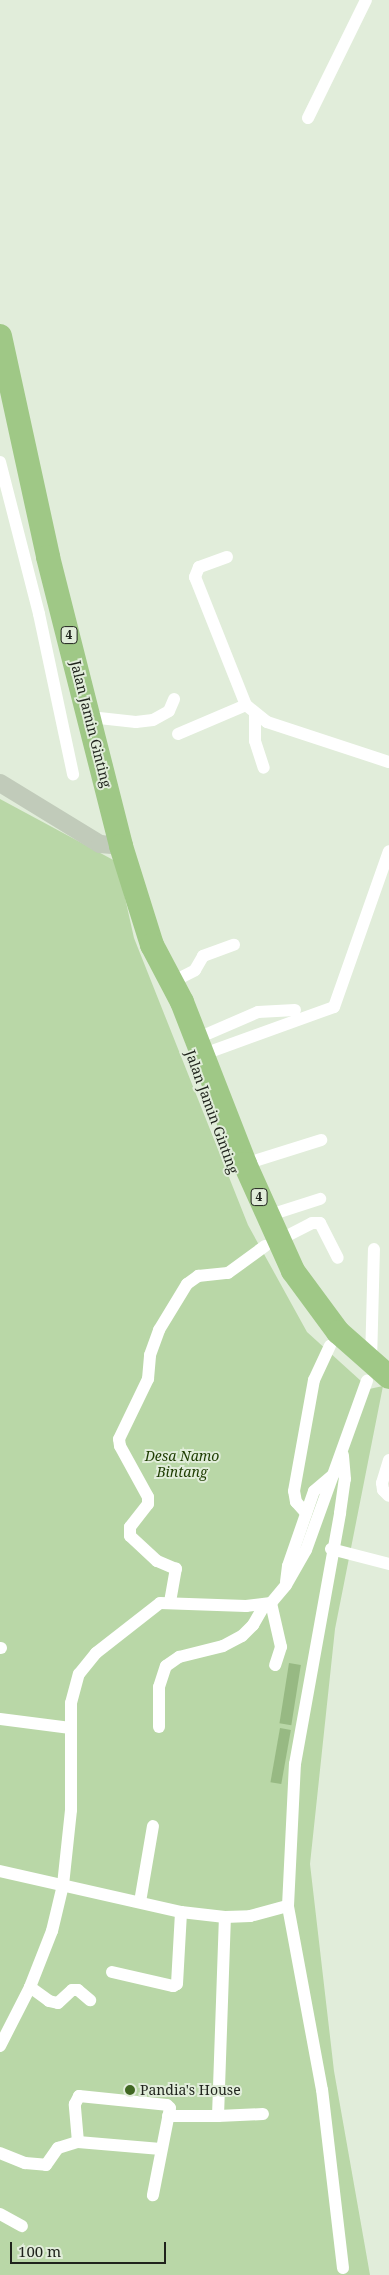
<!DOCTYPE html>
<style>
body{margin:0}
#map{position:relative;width:389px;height:2275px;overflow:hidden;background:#e1edda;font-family:"Noto Serif",serif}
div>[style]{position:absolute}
.green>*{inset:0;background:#b9d7a7}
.water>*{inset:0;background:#97b983;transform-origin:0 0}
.street>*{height:12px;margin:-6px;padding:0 6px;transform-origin:6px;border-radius:6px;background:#fff}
.secondary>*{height:18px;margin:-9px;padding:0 9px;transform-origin:9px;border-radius:9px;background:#c1cbba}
.highway>*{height:24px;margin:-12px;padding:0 12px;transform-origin:12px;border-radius:12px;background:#9fc886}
.dots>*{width:14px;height:14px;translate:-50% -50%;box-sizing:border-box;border:2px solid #e1edda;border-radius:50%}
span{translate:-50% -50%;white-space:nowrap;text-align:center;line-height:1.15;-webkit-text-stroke:4px #e1edda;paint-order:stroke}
.shield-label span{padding:1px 4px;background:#e1edda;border:1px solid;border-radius:4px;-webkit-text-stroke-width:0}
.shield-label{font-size:12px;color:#1f231c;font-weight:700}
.street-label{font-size:14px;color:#1f231c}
.park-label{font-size:14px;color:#1d3c00;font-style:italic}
.poi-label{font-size:14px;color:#1f231c}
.left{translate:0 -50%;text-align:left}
.scale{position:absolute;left:10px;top:2242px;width:156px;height:22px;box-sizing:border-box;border:2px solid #1f231c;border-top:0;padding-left:6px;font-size:15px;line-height:18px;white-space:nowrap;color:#1f231c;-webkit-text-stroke:4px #e1edda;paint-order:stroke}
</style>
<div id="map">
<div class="green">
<div style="clip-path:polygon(0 799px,117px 862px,134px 938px,248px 1225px,307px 1332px,361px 1381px,360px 1391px,383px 1386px,335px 1629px,310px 1864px,334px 2071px,370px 2275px,0 2275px)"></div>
</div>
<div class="water">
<div style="left:289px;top:1663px;width:12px;height:61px;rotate:9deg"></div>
<div style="left:280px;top:1728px;width:11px;height:55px;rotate:10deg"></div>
</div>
<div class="street">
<div style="left:308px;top:118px;width:131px;rotate:-63.8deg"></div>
<div style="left:0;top:462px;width:157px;rotate:75.6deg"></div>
<div style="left:39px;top:614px;width:164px;rotate:78deg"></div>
<div style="left:227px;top:557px;width:30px;rotate:160deg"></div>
<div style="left:199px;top:567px;width:11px;rotate:112deg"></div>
<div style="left:195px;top:577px;width:138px;rotate:68.3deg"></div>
<div style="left:246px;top:705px;width:27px;rotate:39deg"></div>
<div style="left:267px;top:722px;width:128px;rotate:18.2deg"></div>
<div style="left:255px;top:715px;width:26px;rotate:90deg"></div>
<div style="left:255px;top:741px;width:28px;rotate:72deg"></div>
<div style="left:90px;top:717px;width:46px;rotate:6.2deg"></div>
<div style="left:136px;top:722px;width:17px;rotate:-7deg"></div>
<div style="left:153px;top:720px;width:18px;rotate:-29deg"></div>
<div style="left:169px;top:711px;width:13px;rotate:-67deg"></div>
<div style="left:178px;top:734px;width:74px;rotate:-23.1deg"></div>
<div style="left:170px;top:983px;width:28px;rotate:-27deg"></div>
<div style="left:195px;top:970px;width:16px;rotate:-60deg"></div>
<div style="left:203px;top:956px;width:33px;rotate:-20deg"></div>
<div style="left:191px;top:1041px;width:73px;rotate:-23.4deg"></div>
<div style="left:258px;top:1012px;width:37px;rotate:-3deg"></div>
<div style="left:204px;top:1054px;width:138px;rotate:-19.9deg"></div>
<div style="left:334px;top:1007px;width:165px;rotate:-70.6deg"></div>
<div style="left:245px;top:1164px;width:80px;rotate:-17.5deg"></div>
<div style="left:267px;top:1216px;width:56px;rotate:-17.8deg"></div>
<div style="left:279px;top:1240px;width:37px;rotate:-27deg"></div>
<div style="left:312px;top:1223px;width:8px"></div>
<div style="left:320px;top:1223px;width:39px;rotate:63deg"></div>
<div style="left:371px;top:1362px;width:113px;rotate:-88.5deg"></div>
<div style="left:389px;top:1460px;width:24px;rotate:107deg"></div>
<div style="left:382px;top:1483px;width:7px;rotate:82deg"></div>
<div style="left:383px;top:1490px;width:8px;rotate:45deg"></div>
<div style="left:306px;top:1513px;width:15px;rotate:-132deg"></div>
<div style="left:296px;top:1502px;width:11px;rotate:-100deg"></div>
<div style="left:294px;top:1491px;width:113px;rotate:-79.8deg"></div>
<div style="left:314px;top:1380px;width:38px;rotate:-65deg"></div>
<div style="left:331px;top:1549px;width:60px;rotate:14.5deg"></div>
<div style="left:286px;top:1582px;width:16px;rotate:-83deg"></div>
<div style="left:288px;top:1566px;width:79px;rotate:-70.9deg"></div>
<div style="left:314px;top:1491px;width:25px;rotate:-40deg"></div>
<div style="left:170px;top:1602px;width:34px;rotate:-80deg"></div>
<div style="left:176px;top:1569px;width:21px;rotate:-157deg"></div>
<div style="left:157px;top:1561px;width:37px;rotate:-137deg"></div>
<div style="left:130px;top:1536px;width:9px;rotate:-90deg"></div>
<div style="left:130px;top:1527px;width:29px;rotate:-52deg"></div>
<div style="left:148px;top:1504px;width:7px;rotate:-90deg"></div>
<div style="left:148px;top:1497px;width:58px;rotate:-118.8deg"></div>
<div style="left:120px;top:1446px;width:7px;rotate:-98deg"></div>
<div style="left:119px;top:1439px;width:67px;rotate:-64.2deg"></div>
<div style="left:148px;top:1379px;width:24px;rotate:-85deg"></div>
<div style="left:150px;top:1355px;width:27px;rotate:-70deg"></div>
<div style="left:159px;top:1330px;width:54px;rotate:-58.7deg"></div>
<div style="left:187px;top:1284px;width:14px;rotate:-36deg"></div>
<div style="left:198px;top:1276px;width:30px;rotate:-6deg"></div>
<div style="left:228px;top:1273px;width:46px;rotate:-36.1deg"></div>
<div style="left:271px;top:1603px;width:45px;rotate:77.2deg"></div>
<div style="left:281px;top:1647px;width:19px;rotate:108deg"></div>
<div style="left:0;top:1648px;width:1px"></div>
<div style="left:0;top:1719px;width:71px;rotate:7.3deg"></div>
<div style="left:159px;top:1727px;width:40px;rotate:-90deg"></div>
<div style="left:159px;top:1687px;width:22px;rotate:-72deg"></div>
<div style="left:166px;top:1666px;width:16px;rotate:-35deg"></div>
<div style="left:179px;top:1657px;width:45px;rotate:-14deg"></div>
<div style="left:223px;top:1646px;width:21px;rotate:-28deg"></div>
<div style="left:242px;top:1636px;width:16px;rotate:-45deg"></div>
<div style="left:253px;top:1625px;width:24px;rotate:-60deg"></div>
<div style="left:0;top:1871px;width:186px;rotate:12.8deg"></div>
<div style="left:181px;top:1912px;width:44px;rotate:6.5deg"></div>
<div style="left:225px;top:1917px;width:25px;rotate:-2deg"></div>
<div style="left:250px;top:1916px;width:39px;rotate:-15deg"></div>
<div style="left:140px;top:1902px;width:77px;rotate:-80.3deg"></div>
<div style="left:112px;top:1972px;width:63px;rotate:12.9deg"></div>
<div style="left:173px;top:1986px;width:4px;rotate:-27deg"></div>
<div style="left:177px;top:1984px;width:72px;rotate:-86.8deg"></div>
<div style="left:30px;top:1987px;width:24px;rotate:36deg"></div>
<div style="left:49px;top:2001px;width:9px;rotate:13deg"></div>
<div style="left:58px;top:2003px;width:19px;rotate:-43deg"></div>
<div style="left:72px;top:1990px;width:6px"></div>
<div style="left:78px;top:1990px;width:16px;rotate:40deg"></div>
<div style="left:0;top:2046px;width:66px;rotate:-63deg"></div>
<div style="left:30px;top:1987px;width:60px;rotate:-68.6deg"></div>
<div style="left:52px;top:1931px;width:47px;rotate:-76.6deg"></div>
<div style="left:63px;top:1885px;width:75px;rotate:-83.9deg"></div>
<div style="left:71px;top:1810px;width:107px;rotate:-90deg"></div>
<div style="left:71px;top:1703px;width:30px;rotate:-75deg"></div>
<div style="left:79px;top:1674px;width:27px;rotate:-51deg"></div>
<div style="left:96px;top:1653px;width:81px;rotate:-38deg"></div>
<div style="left:160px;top:1603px;width:86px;rotate:2deg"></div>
<div style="left:246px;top:1606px;width:25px;rotate:-7deg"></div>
<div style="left:271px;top:1603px;width:23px;rotate:-50deg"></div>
<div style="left:286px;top:1585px;width:40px;rotate:-60.3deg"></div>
<div style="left:306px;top:1550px;width:180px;rotate:-70.2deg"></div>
<div style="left:168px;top:2116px;width:50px"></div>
<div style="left:218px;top:2116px;width:199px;rotate:-88deg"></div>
<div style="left:218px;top:2116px;width:45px;rotate:-2.5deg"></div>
<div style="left:78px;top:2142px;width:38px;rotate:-95deg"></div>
<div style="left:75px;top:2104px;width:9px;rotate:-63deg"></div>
<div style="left:79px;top:2096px;width:88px;rotate:5.8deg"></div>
<div style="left:167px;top:2105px;width:4px;rotate:45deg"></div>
<div style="left:170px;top:2108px;width:89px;rotate:101.1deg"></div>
<div style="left:0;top:2153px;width:27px;rotate:22deg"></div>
<div style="left:25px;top:2163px;width:21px;rotate:5deg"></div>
<div style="left:46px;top:2165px;width:21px;rotate:-55deg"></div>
<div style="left:58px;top:2148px;width:21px;rotate:-17deg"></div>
<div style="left:78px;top:2142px;width:83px;rotate:4.8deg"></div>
<div style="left:0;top:2214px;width:25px;rotate:29deg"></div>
<div style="left:343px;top:2268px;width:179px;rotate:-96.7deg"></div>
<div style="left:322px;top:2090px;width:187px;rotate:-100.5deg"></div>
<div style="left:288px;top:1906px;width:142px;rotate:-87.2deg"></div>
<div style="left:295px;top:1764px;width:255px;rotate:-79.8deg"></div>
<div style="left:340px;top:1513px;width:34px;rotate:-82deg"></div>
<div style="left:345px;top:1479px;width:24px;rotate:-95deg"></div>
</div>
<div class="secondary">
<div style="left:0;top:783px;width:117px;rotate:31.4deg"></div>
<div style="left:100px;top:844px;width:21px;rotate:5deg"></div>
</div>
<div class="highway">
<div style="left:0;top:336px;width:226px;rotate:77.7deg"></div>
<div style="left:48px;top:557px;width:298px;rotate:75.8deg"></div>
<div style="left:121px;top:846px;width:104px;rotate:72.6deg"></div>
<div style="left:152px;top:945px;width:64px;rotate:62.2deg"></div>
<div style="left:182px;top:1002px;width:174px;rotate:68.7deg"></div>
<div style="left:245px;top:1164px;width:117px;rotate:65.8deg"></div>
<div style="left:293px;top:1271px;width:76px;rotate:53.6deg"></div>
<div style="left:338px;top:1332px;width:68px;rotate:41.4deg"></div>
</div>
<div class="dots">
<div style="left:130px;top:2090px;background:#406722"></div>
</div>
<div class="shield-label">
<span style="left:69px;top:635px">4</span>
<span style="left:259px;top:1197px">4</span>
</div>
<div class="street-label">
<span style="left:91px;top:724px;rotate:76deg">Jalan Jamin Ginting</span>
<span style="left:212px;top:1112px;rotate:70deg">Jalan Jamin Ginting</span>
</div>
<div class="park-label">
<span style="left:182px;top:1464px">Desa Namo<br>Bintang</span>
</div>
<div class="poi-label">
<span class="left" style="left:140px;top:2090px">Pandia's House</span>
</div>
<div class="scale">100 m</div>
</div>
